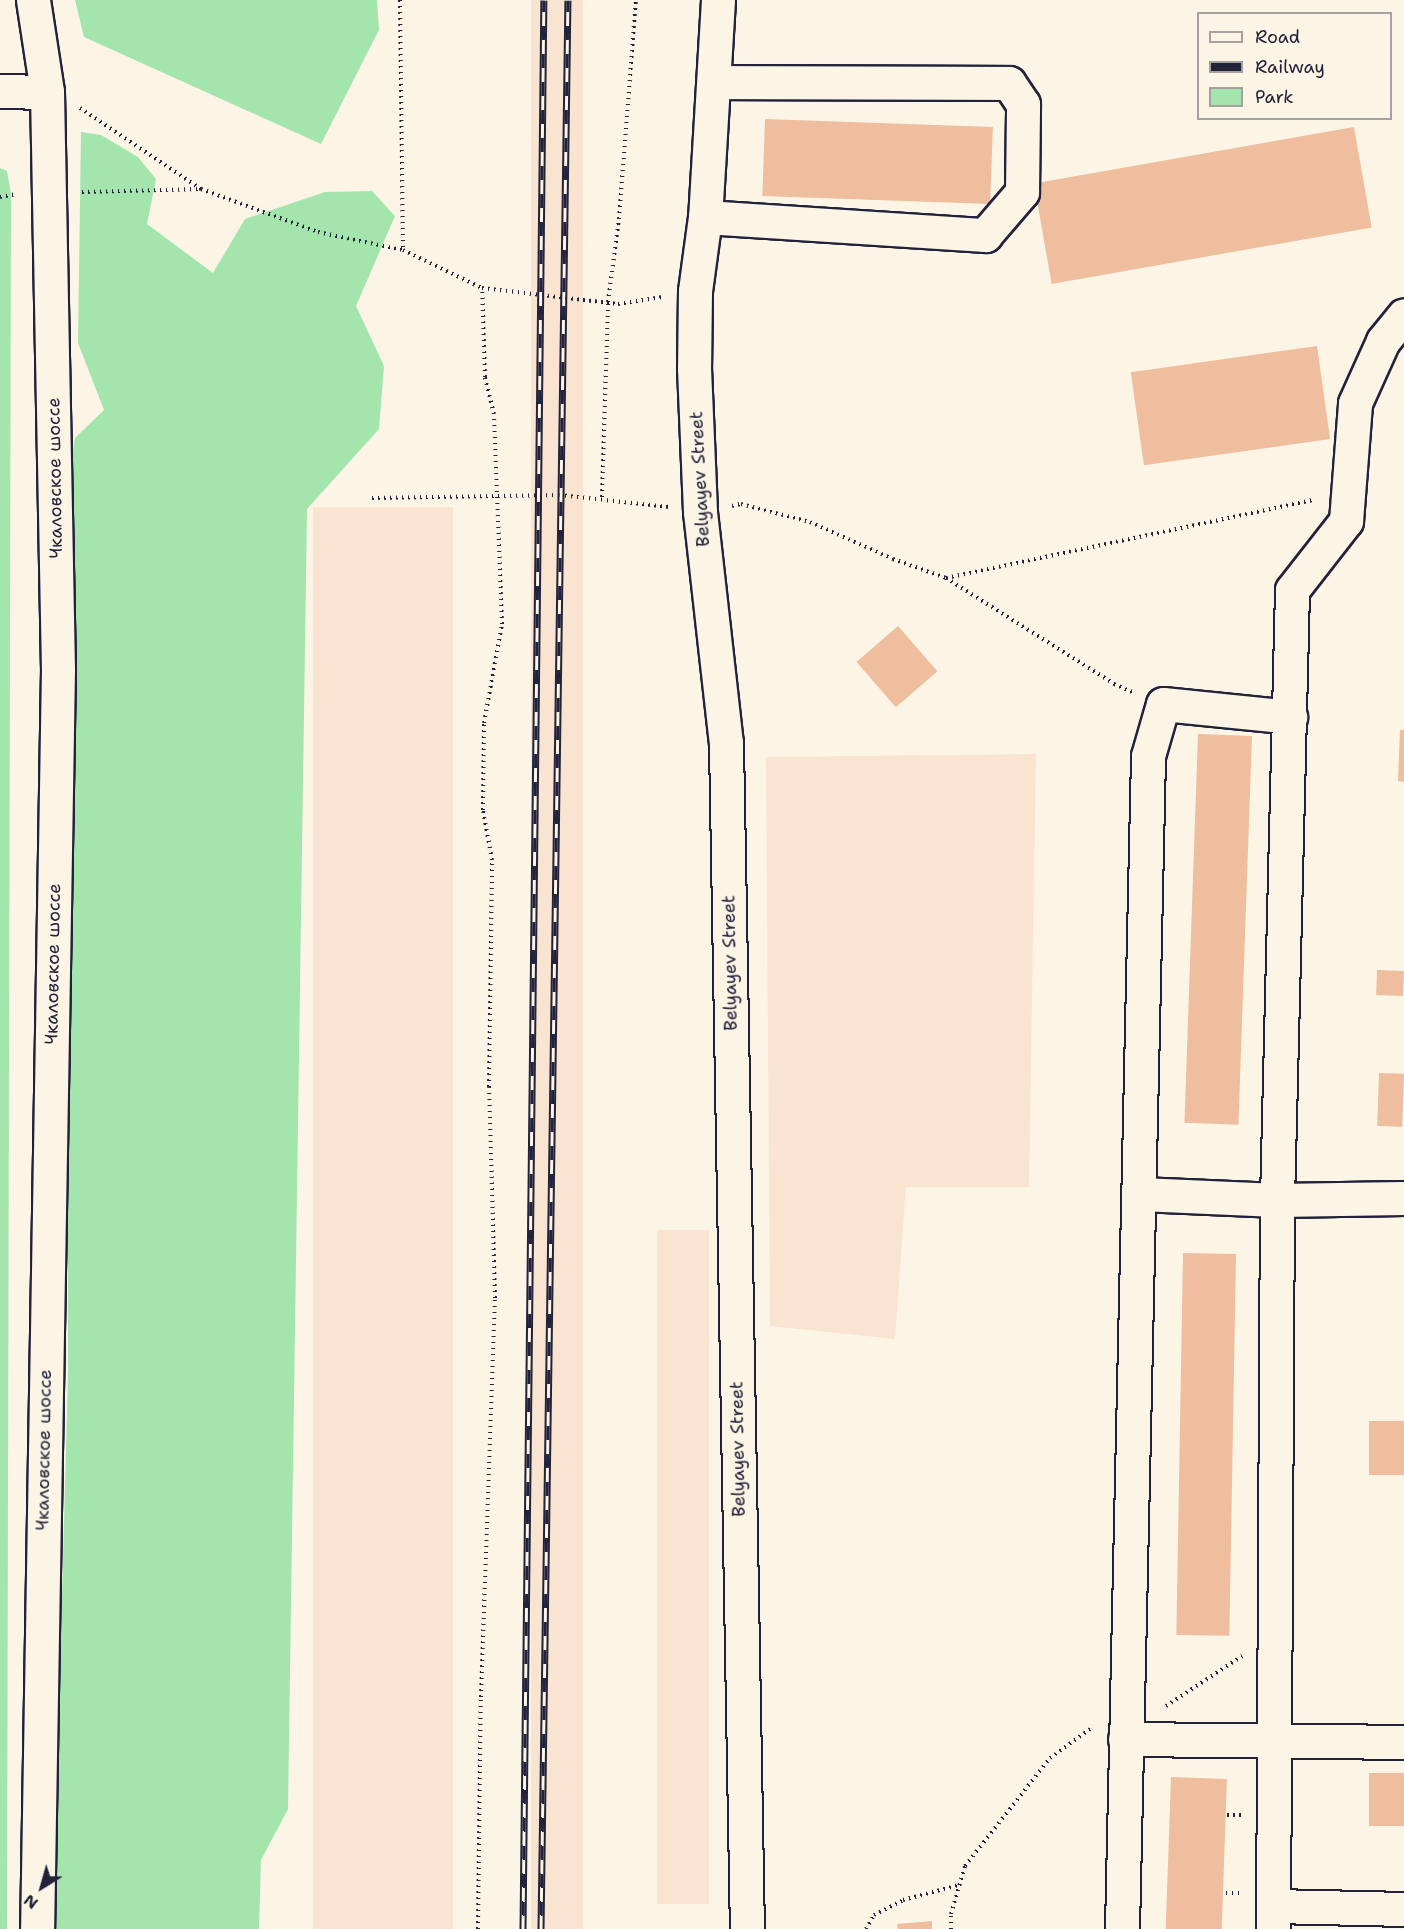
<!DOCTYPE html>
<meta charset="utf-8">
<style>
body{margin:0}
#map{position:relative;width:1404px;height:1929px;overflow:hidden;background:#fcf5e5;font-family:"Shantell Sans",sans-serif}
div>[style]{position:absolute}
.built>*{inset:0;background:#f8e4d0;transform-origin:0 0}
.green>*{inset:0;background:#a4e5ad}
.building>*{inset:0;background:#eebe9e;transform-origin:0 0}
.path>*{height:4px;margin-top:-2px;transform-origin:0;background:repeating-linear-gradient(90deg,#22223b 0 1.5px,transparent 0 6px)}
.roads{filter:drop-shadow(2px 0 #22223b) drop-shadow(-2px 0 #22223b) drop-shadow(0 2px #22223b) drop-shadow(0 -2px #22223b)}
.minor>*{height:33px;margin:-16.5px;padding:0 16.5px;transform-origin:16.5px;border-radius:16.5px;background:#fcf5e5}
.rail>*{height:7px;margin-top:-3.5px;transform-origin:0;background:repeating-linear-gradient(90deg,#fcf5e5 0 14px,#22223b 0 28px);box-sizing:border-box;border-block:2px solid #22223b}
span{translate:-50% -50%;white-space:nowrap;text-align:center;line-height:1.15;-webkit-text-stroke:4.5px #fcf5e5;paint-order:stroke}
.street-label{font-size:18px;color:#22223b}
.legend{position:absolute;left:1197px;top:12px;width:195px;height:108px;box-sizing:border-box;background:#fcf5e5;border:2px solid #a5a1a1;margin:0;padding:8px 10px;list-style:none;font-size:18px;color:#22223b}
.legend li{display:flex;align-items:center;gap:12px;height:30px}
.legend b{width:30px;border:2px solid #a5a1a1}
.north{position:absolute;left:12px;top:1857px;width:60px;height:60px;-webkit-text-stroke:4px #fcf5e5;paint-order:stroke;rotate:217deg;font-size:16px;font-weight:700;line-height:24px;text-align:center;color:#22223b}
.north::after{content:'';display:block;margin:auto;width:21px;height:27px;background:#22223b;clip-path:polygon(50% 0,100% 100%,50% 72%,0 100%)}
</style>
<div id="map">
<div class="built">
<div style="left:531px;top:0;width:52px;height:1929px"></div>
<div style="left:313px;top:507px;width:140px;height:1422px"></div>
<div style="clip-path:polygon(1036px 754px,1029px 1187px,906px 1187px,895px 1339px,770px 1326px,766px 757px)"></div>
<div style="left:709px;top:1230px;width:674px;height:52px;rotate:90deg"></div>
</div>
<div class="green">
<div style="clip-path:polygon(75px 0,377px 0,379px 30px,321px 144px,84px 37px)"></div>
<div style="clip-path:polygon(81px 132px,101px 135px,138px 157px,156px 179px,147px 224px,213px 273px,245px 219px,325px 192px,372px 191px,395px 216px,356px 306px,384px 366px,379px 429px,307px 509px,288px 1809px,261px 1860px,259px 1929px,53px 1929px,68px 1375px,68px 482px,75px 438px,104px 410px,78px 343px)"></div>
<div style="clip-path:polygon(0 168px,7px 171px,11px 194px,7px 1929px,0 1929px)"></div>
</div>
<div class="building">
<div style="left:765px;top:119px;width:228px;height:77px;rotate:2deg"></div>
<div style="left:1354px;top:127px;width:102px;height:325px;rotate:80deg"></div>
<div style="left:1317px;top:346px;width:94px;height:188px;rotate:82deg"></div>
<div style="left:898px;top:626px;width:60px;height:55px;rotate:49deg"></div>
<div style="clip-path:polygon(1400px 730px,1404px 730px,1404px 782px,1398px 781px)"></div>
<div style="left:1198px;top:734px;width:54px;height:389px;rotate:2deg"></div>
<div style="left:1377px;top:970px;width:27px;height:25px;rotate:2deg"></div>
<div style="left:1379px;top:1073px;width:25px;height:53px;rotate:2deg"></div>
<div style="left:1183px;top:1253px;width:53px;height:382px;rotate:1deg"></div>
<div style="left:1369px;top:1421px;width:35px;height:54px"></div>
<div style="left:1369px;top:1773px;width:35px;height:53px"></div>
<div style="left:1171px;top:1777px;width:56px;height:152px;rotate:2deg"></div>
<div style="clip-path:polygon(932px 1921px,932px 1929px,898px 1929px,897px 1924px)"></div>
</div>
<div class="path">
<div style="left:400px;top:0;width:250px;rotate:89.3deg"></div>
<div style="left:80px;top:108px;width:146px;rotate:33.8deg"></div>
<div style="left:201px;top:189px;width:125px;rotate:20.2deg"></div>
<div style="left:318px;top:232px;width:87px;rotate:12deg"></div>
<div style="left:403px;top:250px;width:88px;rotate:25.7deg"></div>
<div style="left:482px;top:288px;width:137px;rotate:6.7deg"></div>
<div style="left:618px;top:304px;width:45px;rotate:-9deg"></div>
<div style="left:82px;top:192px;width:118px;rotate:-1.5deg"></div>
<div style="left:0;top:197px;width:17px;rotate:-10deg"></div>
<div style="left:602px;top:497px;width:195px;rotate:-88.2deg"></div>
<div style="left:608px;top:302px;width:84px;rotate:-82.5deg"></div>
<div style="left:619px;top:219px;width:220px;rotate:-85.6deg"></div>
<div style="left:372px;top:498px;width:187px;rotate:-0.9deg"></div>
<div style="left:559px;top:495px;width:111px;rotate:6.2deg"></div>
<div style="left:732px;top:506px;width:9px;rotate:-13deg"></div>
<div style="left:741px;top:504px;width:71px;rotate:14.6deg"></div>
<div style="left:810px;top:522px;width:91px;rotate:24deg"></div>
<div style="left:893px;top:559px;width:56px;rotate:19.7deg"></div>
<div style="left:946px;top:578px;width:199px;rotate:32.2deg"></div>
<div style="left:1114px;top:684px;width:22px;rotate:24deg"></div>
<div style="left:946px;top:578px;width:375px;rotate:-12deg"></div>
<div style="left:1166px;top:1706px;width:91px;rotate:-33.3deg"></div>
<div style="left:1227px;top:1815px;width:14px"></div>
<div style="left:1226px;top:1893px;width:14px"></div>
<div style="left:478px;top:1929px;width:232px;rotate:-89.3deg"></div>
<div style="left:481px;top:1697px;width:399px;rotate:-88deg"></div>
<div style="left:495px;top:1298px;width:211px;rotate:-91.6deg"></div>
<div style="left:489px;top:1087px;width:227px;rotate:-89.2deg"></div>
<div style="left:492px;top:860px;width:51px;rotate:-100.2deg"></div>
<div style="left:483px;top:810px;width:87px;rotate:-89.3deg"></div>
<div style="left:484px;top:723px;width:101px;rotate:-79.7deg"></div>
<div style="left:502px;top:624px;width:210px;rotate:-92.2deg"></div>
<div style="left:494px;top:414px;width:38px;rotate:-104deg"></div>
<div style="left:485px;top:377px;width:89px;rotate:-91.9deg"></div>
<div style="left:866px;top:1929px;width:16px;rotate:-60deg"></div>
<div style="left:874px;top:1915px;width:33px;rotate:-27deg"></div>
<div style="left:903px;top:1900px;width:58px;rotate:-15deg"></div>
<div style="left:951px;top:1929px;width:15px;rotate:-90deg"></div>
<div style="left:951px;top:1914px;width:50px;rotate:-73.7deg"></div>
<div style="left:965px;top:1866px;width:137px;rotate:-51.8deg"></div>
<div style="left:1050px;top:1758px;width:54px;rotate:-36deg"></div>
</div>
<div class="roads">
<div class="minor">
<div style="left:33px;top:0;width:93px;rotate:81.3deg"></div>
<div style="left:47px;top:92px;width:577px;rotate:88.91deg"></div>
<div style="left:58px;top:669px;width:1260px;rotate:90.95deg"></div>
<div style="left:718px;top:0;width:217px;rotate:93.4deg"></div>
<div style="left:705px;top:217px;width:75px;rotate:97.7deg"></div>
<div style="left:695px;top:291px;width:77px;rotate:90.7deg"></div>
<div style="left:694px;top:368px;width:144px;rotate:87.6deg"></div>
<div style="left:700px;top:512px;width:232px;rotate:83.6deg"></div>
<div style="left:726px;top:743px;width:1186px;rotate:88.99deg"></div>
<div style="left:0;top:91px;width:47px;rotate:1.2deg"></div>
<div style="left:705px;top:217px;width:281px;rotate:3.7deg"></div>
<div style="left:985px;top:235px;width:57px;rotate:-49.3deg"></div>
<div style="left:1022px;top:192px;width:88px;rotate:-89.3deg"></div>
<div style="left:1023px;top:104px;width:25px;rotate:-124deg"></div>
<div style="left:1009px;top:83px;width:295px;rotate:-179.8deg"></div>
<div style="left:1140px;top:1194px;width:137px;rotate:2.5deg"></div>
<div style="left:1277px;top:1200px;width:127px;rotate:-0.9deg"></div>
<div style="left:1125px;top:1739px;width:279px;rotate:0.6deg"></div>
<div style="left:1273px;top:1906px;width:131px;rotate:1.3deg"></div>
<div style="left:1122px;top:1929px;width:1173px;rotate:-88.73deg"></div>
<div style="left:1148px;top:756px;width:54px;rotate:-73.9deg"></div>
<div style="left:1163px;top:704px;width:128px;rotate:5.8deg"></div>
<div style="left:1273px;top:1929px;width:729px;rotate:-89.69deg"></div>
<div style="left:1277px;top:1200px;width:610px;rotate:-88.59deg"></div>
<div style="left:1292px;top:590px;width:88px;rotate:-52deg"></div>
<div style="left:1346px;top:521px;width:118px;rotate:-85.6deg"></div>
<div style="left:1355px;top:403px;width:68px;rotate:-65.7deg"></div>
<div style="left:1383px;top:341px;width:33px;rotate:-51deg"></div>
</div>
</div>
<div class="rail">
<div style="left:523px;top:1929px;width:1929px;rotate:-89.38deg"></div>
<div style="left:541px;top:1929px;width:1929px;rotate:-89.2deg"></div>
</div>
<div class="street-label">
<span style="left:55px;top:478px;rotate:-91deg">Чкаловское шоссе</span>
<span style="left:700px;top:479px;rotate:-93deg">Belyayev Street</span>
<span style="left:730px;top:963px;rotate:-91deg">Belyayev Street</span>
<span style="left:53px;top:964px;rotate:-89deg">Чкаловское шоссе</span>
<span style="left:738px;top:1449px;rotate:-91deg">Belyayev Street</span>
<span style="left:44px;top:1450px;rotate:-89deg">Чкаловское шоссе</span>
</div>
<ul class="legend">
<li><b style="height:8px;background:#fcf5e5"></b>Road</li>
<li><b style="height:8px;background:#22223b"></b>Railway</li>
<li><b style="height:16px;background:#a4e5ad"></b>Park</li>
</ul>
<div class="north">N</div>
</div>
